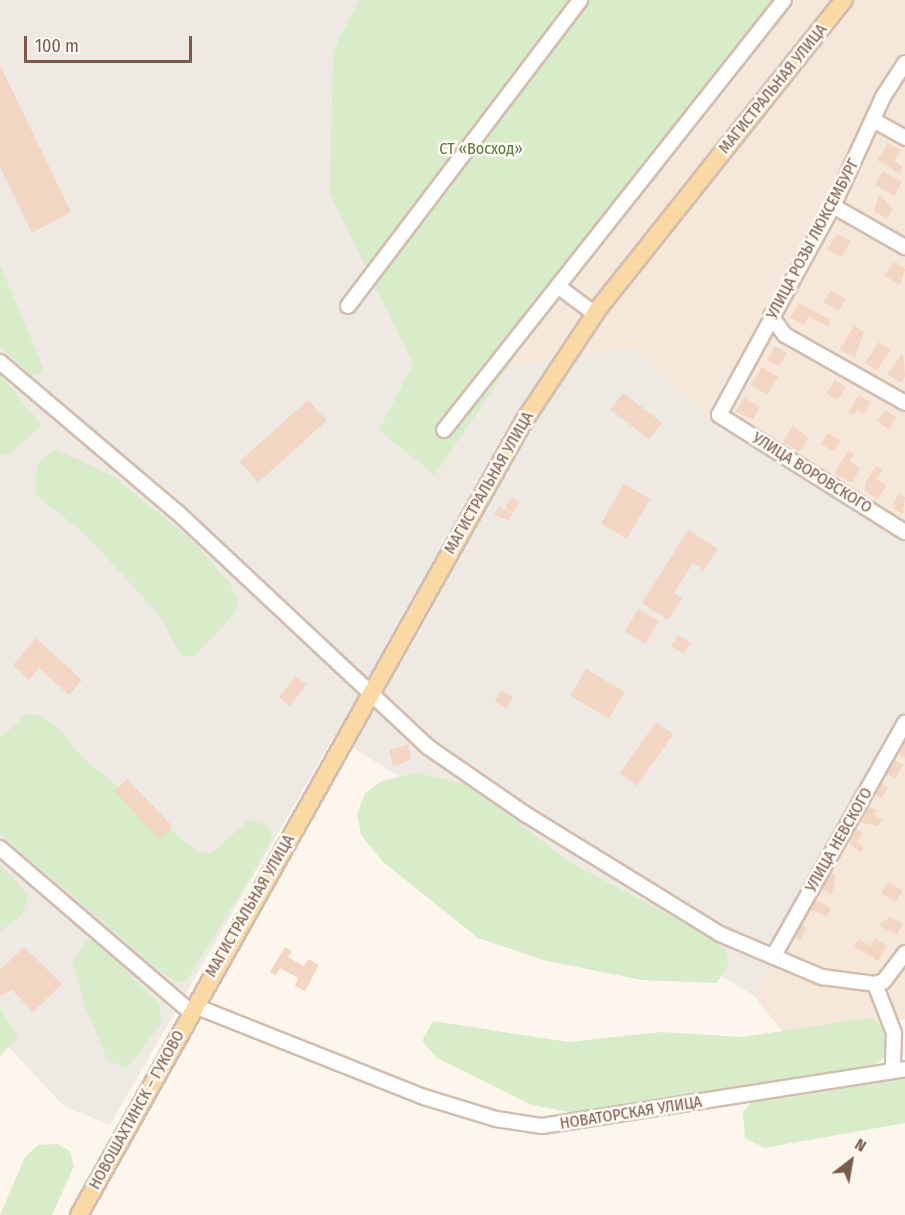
<!DOCTYPE html>
<meta charset="utf-8">
<style>
body{margin:0}
#map{position:relative;width:905px;height:1215px;overflow:hidden;background:#fdf6ec;font-family:"Fira Sans Condensed",sans-serif}
div>[style]{position:absolute}
.residential>*{inset:0;background:#f5e8da}
.industrial>*{inset:0;background:#efe9e4}
.green>*{inset:0;background:#d8ecc9}
.building>*{inset:0;background:#f3d5c3;transform-origin:0 0}
.roads{filter:drop-shadow(2px 0 #d1beb0) drop-shadow(-2px 0 #d1beb0) drop-shadow(0 2px #d1beb0) drop-shadow(0 -2px #d1beb0)}
.minor>*{height:14px;margin:-7px;padding:0 7px;transform-origin:7px;border-radius:7px;background:#fff}
.major>*{height:16px;margin:-8px;padding:0 8px;transform-origin:8px;border-radius:8px;background:#fbd9a5}
span{translate:-50% -50%;white-space:nowrap;text-align:center;line-height:1.15;-webkit-text-stroke:5px #fffaf3;paint-order:stroke}
.street-label{font-size:16px;color:#7a5c4d}
.park-label{font-size:16px;color:#537a41}
.north{position:absolute;left:821px;top:1131px;width:60px;height:60px;-webkit-text-stroke:4px #fffaf3;paint-order:stroke;rotate:31deg;font-size:16px;font-weight:700;line-height:24px;text-align:center;color:#7a5c4d}
.north::after{content:'';display:block;margin:auto;width:21px;height:27px;background:#7a5c4d;clip-path:polygon(50% 0,100% 100%,50% 72%,0 100%)}
.scale{position:absolute;left:24px;top:36px;width:168px;height:27px;box-sizing:border-box;border:3px solid #7a5c4d;border-top:0;padding-left:8px;font-size:18px;line-height:21px;white-space:nowrap;color:#7a5c4d;-webkit-text-stroke:4px #fffaf3;paint-order:stroke}
</style>
<div id="map">
<div class="residential">
<div style="clip-path:polygon(387px 0,905px 0,905px 542px,716px 423px,631px 348px,433px 377px)"></div>
<div style="clip-path:polygon(905px 716px,905px 1019px,783px 1032px,754px 996px)"></div>
</div>
<div class="industrial">
<div style="clip-path:polygon(0 0,387px 0,433px 377px,631px 348px,716px 423px,905px 542px,905px 716px,754px 996px,334px 736px,110px 1125px,64px 1106px,0 1038px)"></div>
</div>
<div class="green">
<div style="clip-path:polygon(359px 0,789px 0,553px 300px,435px 475px,379px 430px,413px 364px,330px 194px,333px 51px)"></div>
<div style="clip-path:polygon(0 265px,43px 367px,40px 374px,32px 376px,0 347px)"></div>
<div style="clip-path:polygon(0 374px,42px 426px,8px 455px,0 453px)"></div>
<div style="clip-path:polygon(56px 449px,113px 476px,193px 541px,229px 582px,238px 600px,235px 613px,195px 656px,182px 656px,158px 614px,85px 534px,35px 494px,37px 464px)"></div>
<div style="clip-path:polygon(27px 714px,42px 716px,61px 731px,83px 758px,197px 851px,210px 854px,249px 820px,268px 826px,272px 837px,257px 866px,186px 982px,174px 981px,155px 967px,0 834px,0 738px)"></div>
<div style="clip-path:polygon(417px 773px,470px 785px,569px 862px,700px 931px,726px 950px,729px 963px,717px 983px,641px 980px,543px 960px,478px 938px,383px 862px,361px 835px,357px 813px,365px 793px,382px 781px)"></div>
<div style="clip-path:polygon(0 865px,29px 895px,22px 915px,0 932px)"></div>
<div style="clip-path:polygon(85px 941px,96px 941px,159px 1003px,161px 1024px,127px 1068px,108px 1061px,85px 1006px,73px 963px)"></div>
<div style="clip-path:polygon(0 1008px,18px 1038px,0 1056px)"></div>
<div style="clip-path:polygon(868px 1018px,885px 1026px,890px 1037px,888px 1054px,876px 1065px,579px 1114px,532px 1105px,437px 1058px,422px 1041px,433px 1021px,568px 1042px,662px 1032px,742px 1037px)"></div>
<div style="clip-path:polygon(905px 1075px,905px 1123px,764px 1148px,745px 1138px,743px 1112px,755px 1098px)"></div>
<div style="clip-path:polygon(57px 1144px,70px 1151px,74px 1166px,52px 1215px,0 1215px,25px 1157px,38px 1145px)"></div>
</div>
<div class="building">
<div style="clip-path:polygon(0 65px,71px 212px,32px 233px,0 167px)"></div>
<div style="clip-path:polygon(888px 143px,901px 150px,894px 161px,903px 167px,900px 174px,877px 160px)"></div>
<div style="left:883px;top:171px;width:22px;height:16px;rotate:30deg"></div>
<div style="clip-path:polygon(879px 194px,893px 209px,887px 219px,874px 211px)"></div>
<div style="left:837px;top:233px;width:16px;height:19px;rotate:30deg"></div>
<div style="clip-path:polygon(893px 262px,905px 269px,900px 285px,885px 276px)"></div>
<div style="left:831px;top:290px;width:17px;height:14px;rotate:31deg"></div>
<div style="clip-path:polygon(799px 303px,831px 320px,828px 327px,809px 316px,804px 325px,790px 318px)"></div>
<div style="clip-path:polygon(854px 326px,864px 332px,855px 358px,840px 349px)"></div>
<div style="left:879px;top:342px;width:14px;height:25px;rotate:34deg"></div>
<div style="left:775px;top:346px;width:14px;height:16px;rotate:30deg"></div>
<div style="clip-path:polygon(903px 353px,905px 376px,901px 383px,887px 374px)"></div>
<div style="left:762px;top:367px;width:19px;height:21px;rotate:32deg"></div>
<div style="left:835px;top:380px;width:13px;height:16px;rotate:32deg"></div>
<div style="left:623px;top:393px;width:49px;height:21px;rotate:37deg"></div>
<div style="clip-path:polygon(859px 395px,871px 402px,864px 414px,857px 410px,854px 415px,848px 412px)"></div>
<div style="clip-path:polygon(744px 398px,760px 407px,753px 419px,735px 412px)"></div>
<div style="left:308px;top:400px;width:28px;height:92px;rotate:48deg"></div>
<div style="left:885px;top:410px;width:14px;height:14px;rotate:34deg"></div>
<div style="clip-path:polygon(793px 425px,808px 438px,800px 452px,783px 442px)"></div>
<div style="left:827px;top:433px;width:15px;height:13px;rotate:28deg"></div>
<div style="clip-path:polygon(848px 451px,854px 454px,850px 462px,860px 468px,852px 483px,834px 473px)"></div>
<div style="clip-path:polygon(876px 466px,882px 470px,876px 479px,887px 485px,878px 499px,865px 491px,865px 483px)"></div>
<div style="left:624px;top:484px;width:30px;height:46px;rotate:30deg"></div>
<div style="clip-path:polygon(898px 493px,905px 497px,903px 514px,893px 508px)"></div>
<div style="left:512px;top:497px;width:9px;height:13px;rotate:32deg"></div>
<div style="clip-path:polygon(499px 506px,513px 514px,509px 520px,494px 515px)"></div>
<div style="clip-path:polygon(688px 530px,718px 549px,704px 570px,693px 563px,674px 593px,682px 598px,668px 620px,642px 603px)"></div>
<div style="left:638px;top:609px;width:24px;height:26px;rotate:30deg"></div>
<div style="left:678px;top:635px;width:15px;height:13px;rotate:32deg"></div>
<div style="clip-path:polygon(36px 638px,82px 680px,69px 695px,39px 668px,29px 680px,13px 665px)"></div>
<div style="left:586px;top:669px;width:45px;height:31px;rotate:31deg"></div>
<div style="left:295px;top:676px;width:14px;height:27px;rotate:36deg"></div>
<div style="left:501px;top:690px;width:14px;height:13px;rotate:30deg"></div>
<div style="left:656px;top:722px;width:21px;height:63px;rotate:35deg"></div>
<div style="clip-path:polygon(903px 737px,905px 738px,905px 758px,895px 752px)"></div>
<div style="clip-path:polygon(408px 744px,411px 760px,393px 766px,389px 750px)"></div>
<div style="left:891px;top:758px;width:14px;height:16px;rotate:30deg"></div>
<div style="left:127px;top:779px;width:66px;height:18px;rotate:46deg"></div>
<div style="left:878px;top:781px;width:12px;height:13px;rotate:31deg"></div>
<div style="clip-path:polygon(862px 803px,877px 810px,874px 815px,882px 819px,878px 826px,860px 822px,855px 815px)"></div>
<div style="clip-path:polygon(850px 825px,863px 833px,857px 842px,864px 847px,861px 853px,843px 838px)"></div>
<div style="clip-path:polygon(824px 870px,836px 876px,832px 895px,816px 886px)"></div>
<div style="left:888px;top:882px;width:17px;height:13px;rotate:31deg"></div>
<div style="clip-path:polygon(810px 897px,831px 908px,827px 916px,804px 908px)"></div>
<div style="clip-path:polygon(890px 917px,903px 924px,897px 935px,879px 925px)"></div>
<div style="clip-path:polygon(796px 922px,807px 928px,799px 941px,790px 933px)"></div>
<div style="clip-path:polygon(875px 938px,887px 946px,878px 961px,854px 947px,859px 939px,870px 946px)"></div>
<div style="clip-path:polygon(24px 947px,62px 984px,33px 1012px,12px 990px,0 996px,0 970px)"></div>
<div style="clip-path:polygon(285px 947px,292px 951px,288px 957px,304px 966px,308px 959px,319px 965px,305px 991px,295px 986px,298px 978px,280px 968px,276px 975px,270px 972px)"></div>
</div>
<div class="roads">
<div class="minor">
<div style="left:905px;top:63px;width:38px;rotate:123deg"></div>
<div style="left:884px;top:95px;width:122px;rotate:114.7deg"></div>
<div style="left:833px;top:206px;width:238px;rotate:118.6deg"></div>
<div style="left:719px;top:415px;width:220px;rotate:32.2deg"></div>
<div style="left:873px;top:120px;width:37px;rotate:29deg"></div>
<div style="left:833px;top:206px;width:83px;rotate:29.7deg"></div>
<div style="left:559px;top:287px;width:45px;rotate:36.9deg"></div>
<div style="left:348px;top:306px;width:384px;rotate:-52.8deg"></div>
<div style="left:771px;top:316px;width:24px;rotate:54deg"></div>
<div style="left:785px;top:335px;width:138px;rotate:29.5deg"></div>
<div style="left:0;top:362px;width:232px;rotate:40.3deg"></div>
<div style="left:177px;top:512px;width:344px;rotate:43.1deg"></div>
<div style="left:428px;top:747px;width:118px;rotate:34.6deg"></div>
<div style="left:525px;top:814px;width:229px;rotate:31.6deg"></div>
<div style="left:720px;top:934px;width:111px;rotate:22.9deg"></div>
<div style="left:822px;top:977px;width:53px;rotate:7.5deg"></div>
<div style="left:875px;top:984px;width:9px;rotate:-18deg"></div>
<div style="left:884px;top:981px;width:35px;rotate:-53deg"></div>
<div style="left:444px;top:430px;width:548px;rotate:-51.67deg"></div>
<div style="left:0;top:848px;width:252px;rotate:40.7deg"></div>
<div style="left:773px;top:957px;width:269px;rotate:-60.6deg"></div>
<div style="left:875px;top:984px;width:53px;rotate:68.8deg"></div>
<div style="left:894px;top:1033px;width:37px;rotate:92deg"></div>
<div style="left:195px;top:1006px;width:246px;rotate:21.7deg"></div>
<div style="left:424px;top:1097px;width:75px;rotate:17deg"></div>
<div style="left:496px;top:1119px;width:47px;rotate:8.7deg"></div>
<div style="left:542px;top:1126px;width:367px;rotate:-8.9deg"></div>
</div>
<div class="major">
<div style="left:79px;top:1215px;width:910px;rotate:-60.73deg"></div>
<div style="left:524px;top:421px;width:134px;rotate:-56.5deg"></div>
<div style="left:598px;top:309px;width:395px;rotate:-51.5deg"></div>
</div>
</div>
<div class="street-label">
<span style="left:773px;top:89px;rotate:-51deg">МАГИСТРАЛЬНАЯ УЛИЦА</span>
<span style="left:813px;top:239px;rotate:-62deg">УЛИЦА РОЗЫ ЛЮКСЕМБУРГ</span>
<span style="left:812px;top:473px;rotate:32deg">УЛИЦА ВОРОВСКОГО</span>
<span style="left:489px;top:483px;rotate:-60deg">МАГИСТРАЛЬНАЯ УЛИЦА</span>
<span style="left:839px;top:840px;rotate:-60deg">УЛИЦА НЕВСКОГО</span>
<span style="left:250px;top:906px;rotate:-60deg">МАГИСТРАЛЬНАЯ УЛИЦА</span>
<span style="left:137px;top:1110px;rotate:-61deg">НОВОШАХТИНСК – ГУКОВО</span>
<span style="left:631px;top:1113px;rotate:-9deg">НОВАТОРСКАЯ УЛИЦА</span>
</div>
<div class="park-label">
<span style="left:481px;top:149px">СТ «Восход»</span>
</div>
<div class="north">N</div>
<div class="scale">100 m</div>
</div>
